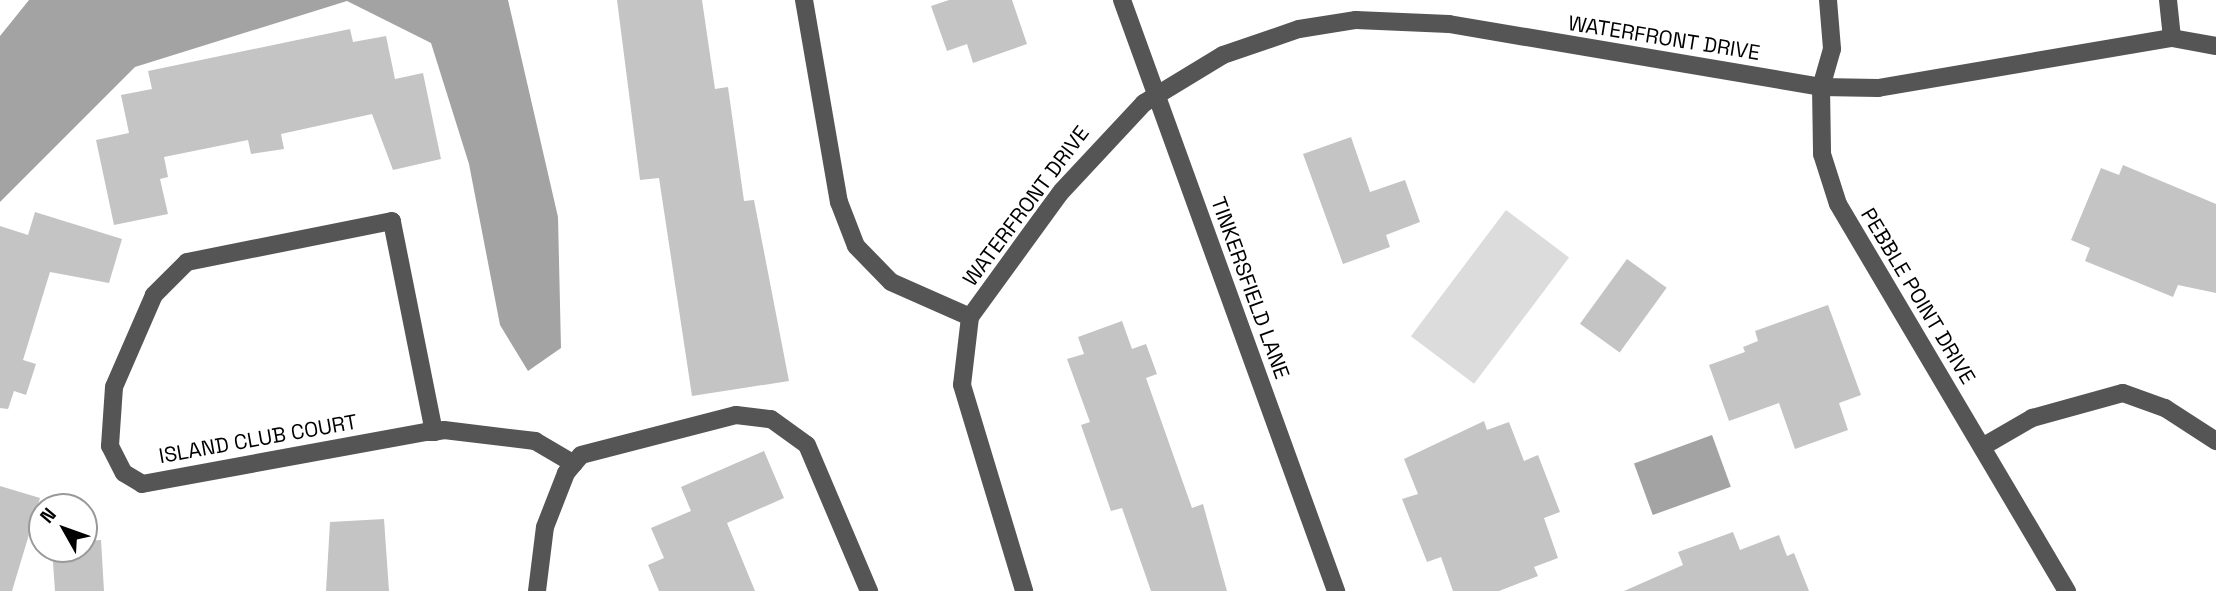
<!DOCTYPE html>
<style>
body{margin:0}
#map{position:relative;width:2216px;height:591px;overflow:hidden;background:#fff;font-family:"Space Grotesk",sans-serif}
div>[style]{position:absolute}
.green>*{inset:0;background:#dcdcdc;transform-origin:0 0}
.water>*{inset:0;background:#a3a3a3;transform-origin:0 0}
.building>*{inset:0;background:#c4c4c4;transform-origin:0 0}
.minor>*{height:18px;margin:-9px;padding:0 9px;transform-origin:9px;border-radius:9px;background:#555}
span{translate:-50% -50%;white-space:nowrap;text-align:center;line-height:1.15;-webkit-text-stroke:7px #fff;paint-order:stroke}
.street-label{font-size:21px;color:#000}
.north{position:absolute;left:28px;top:493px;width:70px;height:70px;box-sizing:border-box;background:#fff;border:2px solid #999;border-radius:50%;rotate:310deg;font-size:19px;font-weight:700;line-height:28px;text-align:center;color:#000}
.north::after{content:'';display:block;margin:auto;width:24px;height:32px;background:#000;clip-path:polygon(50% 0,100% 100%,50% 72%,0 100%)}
</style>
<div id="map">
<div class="green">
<div style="left:1506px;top:210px;width:79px;height:158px;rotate:37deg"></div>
</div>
<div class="water">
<div style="clip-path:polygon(29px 0,508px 0,558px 217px,561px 348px,528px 371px,500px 325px,469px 164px,431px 43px,347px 1px,135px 67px,0 202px,0 36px)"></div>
<div style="left:1712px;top:435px;width:55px;height:83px;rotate:70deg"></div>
</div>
<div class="building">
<div style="clip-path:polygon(617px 0,702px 0,715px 89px,728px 87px,744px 201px,754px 200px,789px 381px,692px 396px,659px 178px,640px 180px)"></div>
<div style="clip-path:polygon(949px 0,1012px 0,1027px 44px,973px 63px,967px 44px,947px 51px,931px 6px)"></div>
<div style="clip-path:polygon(350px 29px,353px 42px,386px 36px,395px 79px,423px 73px,441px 159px,393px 170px,372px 114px,281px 134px,284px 149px,251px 154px,248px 140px,164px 157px,168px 177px,160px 179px,168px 214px,114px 225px,96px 140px,129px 133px,121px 95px,152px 89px,148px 71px)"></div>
<div style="clip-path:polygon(1351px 137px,1370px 192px,1405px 180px,1420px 222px,1386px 235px,1390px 247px,1343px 264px,1303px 154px)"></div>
<div style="clip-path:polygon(2123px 165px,2216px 204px,2216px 293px,2178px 285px,2173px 297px,2085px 261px,2090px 248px,2071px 240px,2101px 168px,2119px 175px)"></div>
<div style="clip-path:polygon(35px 212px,122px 239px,109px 283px,50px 272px,23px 360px,36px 364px,26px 395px,14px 391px,8px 409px,0 408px,0 226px,28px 235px)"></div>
<div style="left:1627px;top:259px;width:49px;height:80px;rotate:36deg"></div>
<div style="clip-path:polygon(1828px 305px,1861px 395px,1839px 403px,1848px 430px,1795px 449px,1779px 403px,1729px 421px,1709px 365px,1745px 352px,1743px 347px,1758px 341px,1755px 331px)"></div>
<div style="clip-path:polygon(1122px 321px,1132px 349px,1146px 344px,1157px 374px,1146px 378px,1192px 508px,1203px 504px,1227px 591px,1151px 591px,1122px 508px,1111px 511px,1081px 425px,1090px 422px,1067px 359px,1084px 354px,1078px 337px)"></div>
<div style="clip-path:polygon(1484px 421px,1487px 430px,1509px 422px,1524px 461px,1538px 455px,1560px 512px,1544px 518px,1558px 558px,1534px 567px,1538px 576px,1499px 591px,1453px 591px,1441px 557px,1427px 562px,1402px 499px,1418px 494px,1404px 459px)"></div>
<div style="clip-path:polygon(764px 451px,784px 498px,727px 523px,755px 591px,659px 591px,648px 565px,664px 558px,651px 528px,691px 511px,681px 487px)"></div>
<div style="clip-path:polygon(0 486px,40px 498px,12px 591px,0 591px)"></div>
<div style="clip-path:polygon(384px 519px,389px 591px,326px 591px,330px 522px)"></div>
<div style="clip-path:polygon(1733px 532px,1740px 550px,1779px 535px,1787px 556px,1794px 553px,1809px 591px,1624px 591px,1683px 565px,1678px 552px)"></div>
<div style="clip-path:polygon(101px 540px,104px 591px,55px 591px,52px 549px,84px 549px,84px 541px)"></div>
</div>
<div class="minor">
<div style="left:804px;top:0;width:205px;rotate:80.2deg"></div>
<div style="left:839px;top:202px;width:47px;rotate:68.9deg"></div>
<div style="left:856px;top:246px;width:50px;rotate:45.8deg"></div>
<div style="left:891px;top:282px;width:86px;rotate:23.9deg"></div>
<div style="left:1122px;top:0;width:629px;rotate:70.09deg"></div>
<div style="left:1828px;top:0;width:49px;rotate:85.3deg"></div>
<div style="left:1832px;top:49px;width:40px;rotate:106deg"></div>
<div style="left:1821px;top:87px;width:67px;rotate:89.1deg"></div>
<div style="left:1822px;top:154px;width:52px;rotate:72.3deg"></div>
<div style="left:1838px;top:204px;width:450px;rotate:59.4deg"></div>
<div style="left:2168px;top:0;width:38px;rotate:84deg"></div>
<div style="left:970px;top:317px;width:153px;rotate:-54deg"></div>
<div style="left:1060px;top:193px;width:123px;rotate:-47deg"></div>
<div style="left:1144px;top:103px;width:92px;rotate:-31.3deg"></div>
<div style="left:1223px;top:55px;width:80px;rotate:-18.9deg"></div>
<div style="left:1299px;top:29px;width:58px;rotate:-9deg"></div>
<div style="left:1356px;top:20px;width:93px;rotate:2.5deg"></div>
<div style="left:1449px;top:24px;width:377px;rotate:9.6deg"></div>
<div style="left:1821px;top:87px;width:57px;rotate:1deg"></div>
<div style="left:1878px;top:88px;width:298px;rotate:-9.7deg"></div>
<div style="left:2172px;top:38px;width:45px;rotate:10.3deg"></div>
<div style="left:970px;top:317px;width:68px;rotate:96.7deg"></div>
<div style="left:962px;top:385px;width:215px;rotate:73.2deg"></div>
<div style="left:434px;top:432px;width:215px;rotate:-101.3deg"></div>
<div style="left:392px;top:221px;width:209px;rotate:168.7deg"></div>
<div style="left:187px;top:262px;width:47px;rotate:135deg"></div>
<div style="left:154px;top:295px;width:100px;rotate:113.5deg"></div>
<div style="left:114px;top:387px;width:59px;rotate:93.9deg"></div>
<div style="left:110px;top:446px;width:30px;rotate:63deg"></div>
<div style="left:124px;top:473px;width:21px;rotate:31deg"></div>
<div style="left:142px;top:484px;width:289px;rotate:-10.4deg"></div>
<div style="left:426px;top:432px;width:8px"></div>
<div style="left:434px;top:432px;width:10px;rotate:-11deg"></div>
<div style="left:444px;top:430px;width:92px;rotate:6.9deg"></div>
<div style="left:535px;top:441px;width:45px;rotate:30.5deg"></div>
<div style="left:1982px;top:447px;width:58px;rotate:-30.1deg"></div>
<div style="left:2032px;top:418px;width:94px;rotate:-15.4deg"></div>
<div style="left:2123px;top:393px;width:45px;rotate:19.7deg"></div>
<div style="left:2165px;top:408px;width:61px;rotate:32.9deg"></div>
<div style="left:537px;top:591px;width:64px;rotate:-82.9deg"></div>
<div style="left:545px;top:527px;width:58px;rotate:-68.7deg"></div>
<div style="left:566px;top:473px;width:23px;rotate:-50deg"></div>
<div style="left:581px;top:455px;width:160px;rotate:-14.5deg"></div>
<div style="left:736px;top:415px;width:35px;rotate:7deg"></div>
<div style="left:771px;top:419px;width:44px;rotate:35.8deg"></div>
<div style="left:807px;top:445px;width:159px;rotate:67deg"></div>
</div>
<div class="street-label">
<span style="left:1664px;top:38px;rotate:9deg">WATERFRONT DRIVE</span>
<span style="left:1026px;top:206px;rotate:-53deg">WATERFRONT DRIVE</span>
<span style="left:1250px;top:288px;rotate:70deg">TINKERSFIELD LANE</span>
<span style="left:1918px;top:296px;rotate:59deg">PEBBLE POINT DRIVE</span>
<span style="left:258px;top:439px;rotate:-10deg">ISLAND CLUB COURT</span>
</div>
<div class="north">N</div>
</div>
